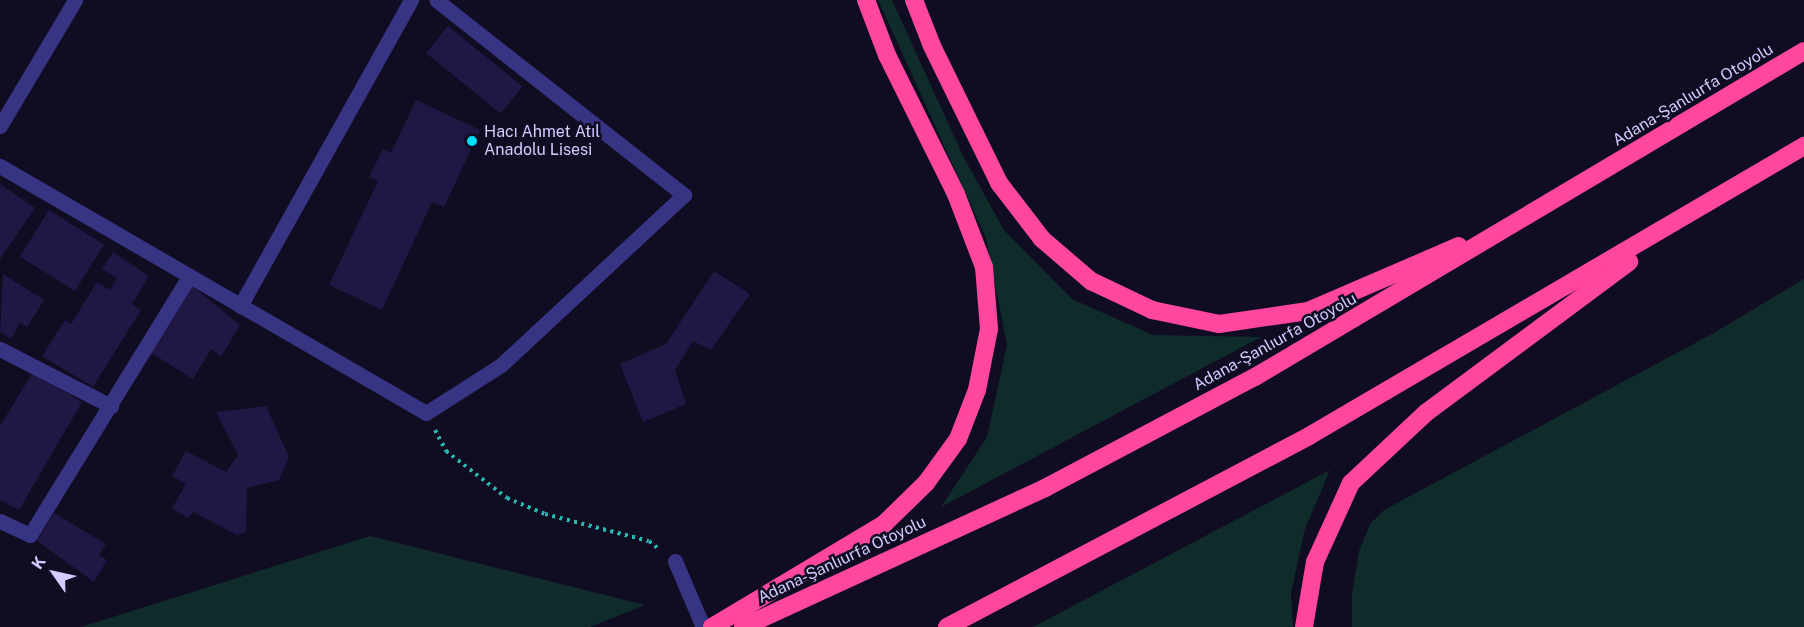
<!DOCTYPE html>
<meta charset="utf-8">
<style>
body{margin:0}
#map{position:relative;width:1804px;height:627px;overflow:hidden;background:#100c22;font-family:"Public Sans",sans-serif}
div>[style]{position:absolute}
.green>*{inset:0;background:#0f2c2b}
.building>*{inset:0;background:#201744;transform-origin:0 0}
.path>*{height:4px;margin-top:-2px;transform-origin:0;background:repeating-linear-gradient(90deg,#27b9b1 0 3px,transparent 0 7.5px)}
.minor>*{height:15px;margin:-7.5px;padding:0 7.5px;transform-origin:7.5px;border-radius:7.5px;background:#373483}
.highway>*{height:18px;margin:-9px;padding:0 9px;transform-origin:9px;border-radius:9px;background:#ff479f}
.dots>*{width:16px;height:16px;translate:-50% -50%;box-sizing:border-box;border:3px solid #100c22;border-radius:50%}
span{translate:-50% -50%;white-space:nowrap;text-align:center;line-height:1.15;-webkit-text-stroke:5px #100c22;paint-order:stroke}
.street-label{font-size:16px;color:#d2ccff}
.poi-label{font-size:16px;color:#d2ccff}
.left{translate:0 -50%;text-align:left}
.north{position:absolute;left:24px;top:543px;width:60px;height:60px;-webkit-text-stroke:4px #100c22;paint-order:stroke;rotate:304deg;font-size:16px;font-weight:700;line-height:24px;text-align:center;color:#d2ccff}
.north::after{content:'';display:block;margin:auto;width:21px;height:27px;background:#d2ccff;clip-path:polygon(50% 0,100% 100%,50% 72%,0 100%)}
</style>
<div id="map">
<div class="green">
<div style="clip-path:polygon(878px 0,892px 0,964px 158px,1004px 230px,1072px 299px,1153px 335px,1261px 337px,941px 507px,987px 437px,1007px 345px,986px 238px)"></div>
<div style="clip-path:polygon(1804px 279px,1804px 627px,1352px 627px,1352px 594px,1359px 551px,1370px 524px,1384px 510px,1712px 334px)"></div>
<div style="clip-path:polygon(1330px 470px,1305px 529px,1291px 593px,1293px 627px,1033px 627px)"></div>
<div style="clip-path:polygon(370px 536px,645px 605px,590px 627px,81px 627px)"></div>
</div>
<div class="building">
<div style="left:448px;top:26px;width:96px;height:35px;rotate:39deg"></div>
<div style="clip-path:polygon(416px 100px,480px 130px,444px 207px,432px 202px,382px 310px,329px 285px,378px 181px,369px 177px,383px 149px,391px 153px)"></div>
<div style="clip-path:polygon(0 184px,35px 208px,0 259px)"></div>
<div style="left:49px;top:210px;width:65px;height:55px;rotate:32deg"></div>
<div style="clip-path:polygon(113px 252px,149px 276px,132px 304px,141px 310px,93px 387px,42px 356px,65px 320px,71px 324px,97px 282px,110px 290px,117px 278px,102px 269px)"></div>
<div style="clip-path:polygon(714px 271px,750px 294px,711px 350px,693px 341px,675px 370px,686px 404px,643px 422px,620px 364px,666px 344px)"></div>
<div style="clip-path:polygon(3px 274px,44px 300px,27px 327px,20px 323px,11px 339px,0 332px)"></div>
<div style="clip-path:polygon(191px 285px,240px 325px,221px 357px,211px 349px,193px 379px,148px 351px)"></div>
<div style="clip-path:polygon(33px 372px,82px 402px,19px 510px,0 500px,0 426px)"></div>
<div style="clip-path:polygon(266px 406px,289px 457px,279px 480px,247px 488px,246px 532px,237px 535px,193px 512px,188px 518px,172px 508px,186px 484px,172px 476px,186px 451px,226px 472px,238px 455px,216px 412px)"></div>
<div style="clip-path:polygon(54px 513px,106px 544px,99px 555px,107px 560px,94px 582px,37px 541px)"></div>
</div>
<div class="path">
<div style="left:435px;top:430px;width:24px;rotate:62deg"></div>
<div style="left:446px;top:451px;width:77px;rotate:37.6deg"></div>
<div style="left:507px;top:498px;width:41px;rotate:22.8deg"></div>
<div style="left:545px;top:514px;width:107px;rotate:14.6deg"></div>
<div style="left:649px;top:541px;width:13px;rotate:39deg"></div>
</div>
<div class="minor">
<div style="left:0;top:126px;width:147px;rotate:-59.2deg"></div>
<div style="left:0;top:166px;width:492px;rotate:30.1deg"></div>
<div style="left:426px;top:413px;width:89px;rotate:-32.6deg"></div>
<div style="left:501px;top:365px;width:250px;rotate:-42.9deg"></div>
<div style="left:684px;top:195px;width:315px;rotate:-141.8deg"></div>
<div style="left:240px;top:306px;width:351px;rotate:-60.8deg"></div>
<div style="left:0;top:349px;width:125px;rotate:27.2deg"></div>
<div style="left:0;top:521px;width:33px;rotate:25deg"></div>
<div style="left:30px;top:535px;width:303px;rotate:-58.4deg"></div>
<div style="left:675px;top:561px;width:72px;rotate:67deg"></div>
</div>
<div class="highway">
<div style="left:914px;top:0;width:49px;rotate:68.6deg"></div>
<div style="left:932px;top:46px;width:153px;rotate:63.9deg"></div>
<div style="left:999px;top:183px;width:71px;rotate:52.5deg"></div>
<div style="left:1042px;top:239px;width:65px;rotate:40.6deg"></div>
<div style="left:1091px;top:281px;width:68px;rotate:25.4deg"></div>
<div style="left:1152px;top:310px;width:68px;rotate:11.8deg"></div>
<div style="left:1219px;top:324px;width:90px;rotate:-8.3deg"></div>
<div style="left:1308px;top:311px;width:164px;rotate:-23.3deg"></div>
<div style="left:712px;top:627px;width:200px;rotate:-30.9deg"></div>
<div style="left:884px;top:524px;width:59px;rotate:-44.3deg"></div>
<div style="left:926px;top:483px;width:54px;rotate:-54deg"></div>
<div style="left:958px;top:439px;width:53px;rotate:-68.8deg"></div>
<div style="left:977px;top:390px;width:62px;rotate:-78.9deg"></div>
<div style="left:989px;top:329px;width:62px;rotate:-94.6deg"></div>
<div style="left:984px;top:267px;width:78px;rotate:-111deg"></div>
<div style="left:956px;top:194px;width:155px;rotate:-116.4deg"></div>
<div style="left:887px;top:55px;width:59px;rotate:-110.9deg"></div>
<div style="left:743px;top:627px;width:332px;rotate:-24.7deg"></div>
<div style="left:1045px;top:488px;width:238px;rotate:-27.9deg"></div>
<div style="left:1255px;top:377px;width:638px;rotate:-30.7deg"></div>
<div style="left:947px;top:627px;width:409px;rotate:-27.8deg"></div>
<div style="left:1309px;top:436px;width:574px;rotate:-30.36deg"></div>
<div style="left:1304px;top:627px;width:66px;rotate:-80.4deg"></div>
<div style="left:1315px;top:562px;width:87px;rotate:-65.5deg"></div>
<div style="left:1351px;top:483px;width:104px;rotate:-43.1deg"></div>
<div style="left:1427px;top:412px;width:252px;rotate:-36.6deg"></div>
</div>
<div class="dots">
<div style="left:472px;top:141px;background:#00def7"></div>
</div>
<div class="street-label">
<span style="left:1693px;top:95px;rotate:-31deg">Adana-Şanlıurfa Otoyolu</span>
<span style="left:1275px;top:342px;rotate:-29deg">Adana-Şanlıurfa Otoyolu</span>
<span style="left:842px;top:560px;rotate:-25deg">Adana-Şanlıurfa Otoyolu</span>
</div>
<div class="poi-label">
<span class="left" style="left:484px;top:141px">Hacı Ahmet Atıl<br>Anadolu Lisesi</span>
</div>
<div class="north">K</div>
</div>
